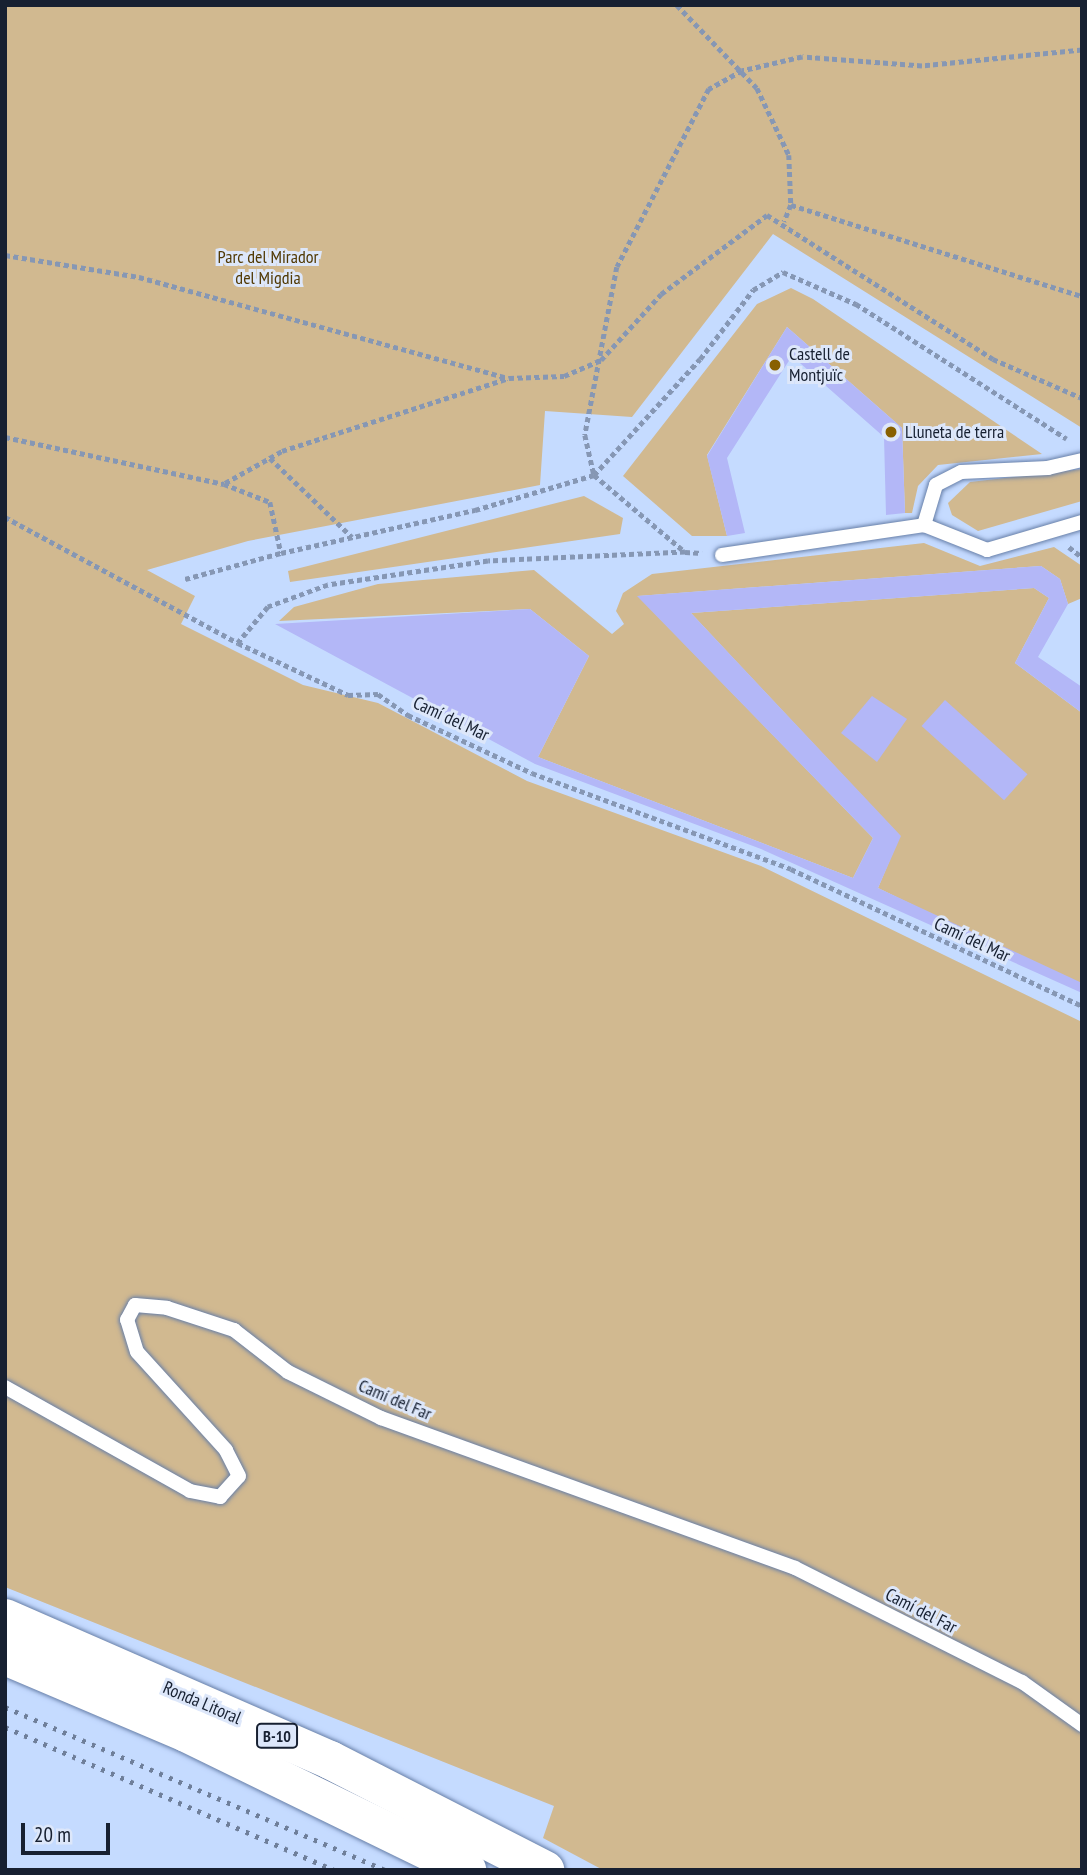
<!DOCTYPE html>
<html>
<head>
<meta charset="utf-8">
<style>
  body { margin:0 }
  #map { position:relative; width:1087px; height:1875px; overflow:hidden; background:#c5dbff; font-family:"PT Sans Narrow",sans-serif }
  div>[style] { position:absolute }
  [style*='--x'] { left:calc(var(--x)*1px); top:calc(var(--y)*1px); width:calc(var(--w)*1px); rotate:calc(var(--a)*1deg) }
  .green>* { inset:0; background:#d1b990 }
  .building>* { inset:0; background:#b3b7f7; transform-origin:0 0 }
  .path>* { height:4.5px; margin-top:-2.25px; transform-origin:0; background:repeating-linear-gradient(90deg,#8697b4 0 5px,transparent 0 8.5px) }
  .roads { filter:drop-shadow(0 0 2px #677fa8) drop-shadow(0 0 2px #677fa8) }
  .lane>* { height:14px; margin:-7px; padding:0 7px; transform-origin:7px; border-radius:7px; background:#fff }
  .highway>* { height:38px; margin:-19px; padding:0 19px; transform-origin:19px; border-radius:19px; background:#fff }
  .rail>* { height:5px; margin-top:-2.5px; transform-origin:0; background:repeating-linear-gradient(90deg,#6f7f9a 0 3.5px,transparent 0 10.5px) }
  .dots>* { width:19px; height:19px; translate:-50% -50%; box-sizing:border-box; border:4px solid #dde7fa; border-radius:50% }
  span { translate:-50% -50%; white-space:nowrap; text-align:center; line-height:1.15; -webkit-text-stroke:6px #dde7fa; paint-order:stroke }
  .shield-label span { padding:2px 5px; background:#dde7fa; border:2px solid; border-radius:5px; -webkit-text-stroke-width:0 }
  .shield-label { font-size:16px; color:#172031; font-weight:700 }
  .park-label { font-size:18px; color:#513904 }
  .poi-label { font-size:18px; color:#172031 }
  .left { translate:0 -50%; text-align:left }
  .street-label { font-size:18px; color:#172031 }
  .frame { position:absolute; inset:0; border:7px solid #172031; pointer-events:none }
  .scale { position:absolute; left:21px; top:1823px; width:89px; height:32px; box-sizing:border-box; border:4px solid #172031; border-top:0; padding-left:9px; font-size:21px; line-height:24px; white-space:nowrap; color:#172031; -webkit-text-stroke:5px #dde7fa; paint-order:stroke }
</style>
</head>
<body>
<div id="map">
  <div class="green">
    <div style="clip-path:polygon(5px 5px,1082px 5px,1082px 428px,773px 234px,632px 417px,545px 411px,540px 485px,248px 541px,147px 570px,195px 596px,181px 624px,303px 685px,378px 703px,527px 781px,761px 866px,1082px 1022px,1082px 1870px,603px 1870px,543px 1838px,554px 1806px,5px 1587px)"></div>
    <div style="clip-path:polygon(791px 288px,813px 299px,1042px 454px,938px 465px,918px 486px,912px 513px,905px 513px,902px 428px,787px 327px,707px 455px,727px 536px,692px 536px,623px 476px,757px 304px)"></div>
    <div style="clip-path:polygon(1082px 469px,1082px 501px,978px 531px,952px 515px,948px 503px,970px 482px)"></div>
    <div style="clip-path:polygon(584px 496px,623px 518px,620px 534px,290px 582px,288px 571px)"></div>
    <div style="clip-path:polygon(924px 543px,980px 566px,1054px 547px,1082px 566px,1082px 598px,1068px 604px,1060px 579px,1041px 566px,638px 596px,873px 838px,853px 878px,538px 757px,589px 656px,530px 609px,279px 621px,294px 607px,378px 584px,534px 570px,612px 634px,624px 624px,616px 611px,623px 593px,652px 574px)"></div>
    <div style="clip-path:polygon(1034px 588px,1049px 598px,1015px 663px,1082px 713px,1082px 987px,878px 888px,900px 836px,691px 613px)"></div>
  </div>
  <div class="building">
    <div style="clip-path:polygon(787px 327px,902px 428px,905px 513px,886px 515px,884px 437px,792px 356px,727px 458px,745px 533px,727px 536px,707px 456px)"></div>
    <div style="clip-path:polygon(1041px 566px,1060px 579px,1068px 604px,1038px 657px,1082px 687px,1082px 713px,1015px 663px,1049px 598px,1034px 588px,691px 613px,901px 836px,878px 888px,1082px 983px,1082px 993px,761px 849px,535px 764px,275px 624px,530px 609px,589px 656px,538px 757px,853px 878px,873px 838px,637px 596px)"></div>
    <div style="clip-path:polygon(872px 696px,907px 719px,877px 762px,841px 733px)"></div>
    <div style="left:945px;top:700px;width:111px;height:35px;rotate:42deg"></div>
  </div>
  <div class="path">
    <div style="--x:677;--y:5;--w:115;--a:46.1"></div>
    <div style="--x:757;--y:88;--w:74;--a:64.5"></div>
    <div style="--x:789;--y:155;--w:50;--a:87.7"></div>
    <div style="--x:791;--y:205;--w:18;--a:112"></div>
    <div style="--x:1082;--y:50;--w:161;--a:174.3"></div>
    <div style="--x:922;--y:66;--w:120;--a:-175.7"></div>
    <div style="--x:802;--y:57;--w:62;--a:166.9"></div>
    <div style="--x:742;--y:71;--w:38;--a:151"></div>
    <div style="--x:709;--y:89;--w:200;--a:117.3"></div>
    <div style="--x:617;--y:267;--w:171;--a:100.8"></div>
    <div style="--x:585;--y:435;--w:41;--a:77.3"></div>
    <div style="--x:594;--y:475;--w:119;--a:40.2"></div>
    <div style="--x:685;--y:552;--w:197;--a:177.4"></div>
    <div style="--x:488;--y:561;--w:162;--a:171.5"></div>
    <div style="--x:328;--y:585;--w:64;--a:159.9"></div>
    <div style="--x:268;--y:607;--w:47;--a:129.8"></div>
    <div style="--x:238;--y:643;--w:122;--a:25.3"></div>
    <div style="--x:348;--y:695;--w:30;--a:-2"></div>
    <div style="--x:378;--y:694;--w:37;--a:35"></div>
    <div style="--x:408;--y:715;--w:137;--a:25.1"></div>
    <div style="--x:532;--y:773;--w:276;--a:20.3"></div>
    <div style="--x:791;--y:869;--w:322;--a:25.2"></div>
    <div style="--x:791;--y:205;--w:305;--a:17.4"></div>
    <div style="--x:5;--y:255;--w:136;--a:9.3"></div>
    <div style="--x:139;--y:277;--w:383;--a:15.3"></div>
    <div style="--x:5;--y:437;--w:224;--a:12.1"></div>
    <div style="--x:224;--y:484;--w:49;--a:21.4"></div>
    <div style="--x:270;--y:502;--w:52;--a:77.8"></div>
    <div style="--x:281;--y:553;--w:199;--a:-12.5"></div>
    <div style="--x:475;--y:510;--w:124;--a:-16.4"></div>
    <div style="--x:594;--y:475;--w:157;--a:-47.6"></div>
    <div style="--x:700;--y:359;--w:87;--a:-52.5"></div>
    <div style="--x:753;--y:290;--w:35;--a:-31"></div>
    <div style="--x:783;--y:272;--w:80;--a:23.7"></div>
    <div style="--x:856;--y:304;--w:250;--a:32.6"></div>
    <div style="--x:270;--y:458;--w:114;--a:43.9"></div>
    <div style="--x:225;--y:483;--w:65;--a:-29.3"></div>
    <div style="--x:282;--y:451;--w:238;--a:-17.8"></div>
    <div style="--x:509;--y:378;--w:55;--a:-2.1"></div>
    <div style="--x:564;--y:376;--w:40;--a:-23.4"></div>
    <div style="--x:601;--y:360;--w:89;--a:-47.7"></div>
    <div style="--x:661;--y:294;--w:132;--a:-36.7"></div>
    <div style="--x:767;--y:215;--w:268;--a:32.5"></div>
    <div style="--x:993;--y:359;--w:97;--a:23.7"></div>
    <div style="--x:5;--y:517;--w:265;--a:28.4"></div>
    <div style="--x:1069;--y:547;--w:16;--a:38"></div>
    <div style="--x:685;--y:552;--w:17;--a:3"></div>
    <div style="--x:185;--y:579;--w:99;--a:-15.2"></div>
  </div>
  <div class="roads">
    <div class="lane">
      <div style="--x:1082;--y:460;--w:35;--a:167"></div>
      <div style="--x:1048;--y:468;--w:87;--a:177.4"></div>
      <div style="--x:961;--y:472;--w:28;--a:153"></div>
      <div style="--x:936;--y:485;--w:42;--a:106.7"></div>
      <div style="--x:924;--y:525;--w:68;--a:21.6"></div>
      <div style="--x:987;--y:550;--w:99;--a:-16.4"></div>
      <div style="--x:722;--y:555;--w:204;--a:-8.4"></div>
      <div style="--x:5;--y:1387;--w:212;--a:29.3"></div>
      <div style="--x:190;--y:1491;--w:31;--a:11"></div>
      <div style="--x:220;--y:1497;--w:28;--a:-48"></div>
      <div style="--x:239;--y:1476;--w:29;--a:-117"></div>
      <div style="--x:226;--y:1450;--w:132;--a:-132.2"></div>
      <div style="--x:137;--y:1352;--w:34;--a:-107"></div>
      <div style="--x:127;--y:1320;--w:17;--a:-62"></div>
      <div style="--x:135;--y:1305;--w:32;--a:5"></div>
      <div style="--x:167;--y:1308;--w:71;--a:18.2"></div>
      <div style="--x:234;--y:1330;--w:68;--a:37.9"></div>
      <div style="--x:288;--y:1372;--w:104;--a:26.3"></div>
      <div style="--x:381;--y:1418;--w:440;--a:19.9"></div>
      <div style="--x:795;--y:1568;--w:254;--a:26.7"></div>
      <div style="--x:1022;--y:1682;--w:74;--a:35.6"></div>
    </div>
    <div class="highway">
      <div style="--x:5;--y:1618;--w:355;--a:23.6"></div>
      <div style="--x:330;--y:1760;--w:242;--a:27.1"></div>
      <div style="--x:5;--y:1656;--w:197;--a:23"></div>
      <div style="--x:186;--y:1733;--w:313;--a:26"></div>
    </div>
  </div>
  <div class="rail">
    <div style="--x:5;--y:1707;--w:413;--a:23.2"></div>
    <div style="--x:5;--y:1727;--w:359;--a:23.5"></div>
  </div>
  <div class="dots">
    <div style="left:775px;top:365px;background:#886000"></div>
    <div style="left:891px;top:432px;background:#886000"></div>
  </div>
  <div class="shield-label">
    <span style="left:277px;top:1736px">B-10</span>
  </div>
  <div class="park-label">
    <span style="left:268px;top:268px">Parc del Mirador<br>del Migdia</span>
  </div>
  <div class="poi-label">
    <span class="left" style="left:789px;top:365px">Castell de<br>Montjuïc</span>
    <span class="left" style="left:905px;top:432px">Lluneta de terra</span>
  </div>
  <div class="street-label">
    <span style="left:451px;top:719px;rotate:25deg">Camí del Mar</span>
    <span style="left:972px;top:940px;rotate:25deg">Camí del Mar</span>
    <span style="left:395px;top:1400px;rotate:23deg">Camí del Far</span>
    <span style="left:921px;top:1611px;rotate:27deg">Camí del Far</span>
    <span style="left:202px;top:1703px;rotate:23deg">Ronda Litoral</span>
  </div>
  <div class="frame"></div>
  <div class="scale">20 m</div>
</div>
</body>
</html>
